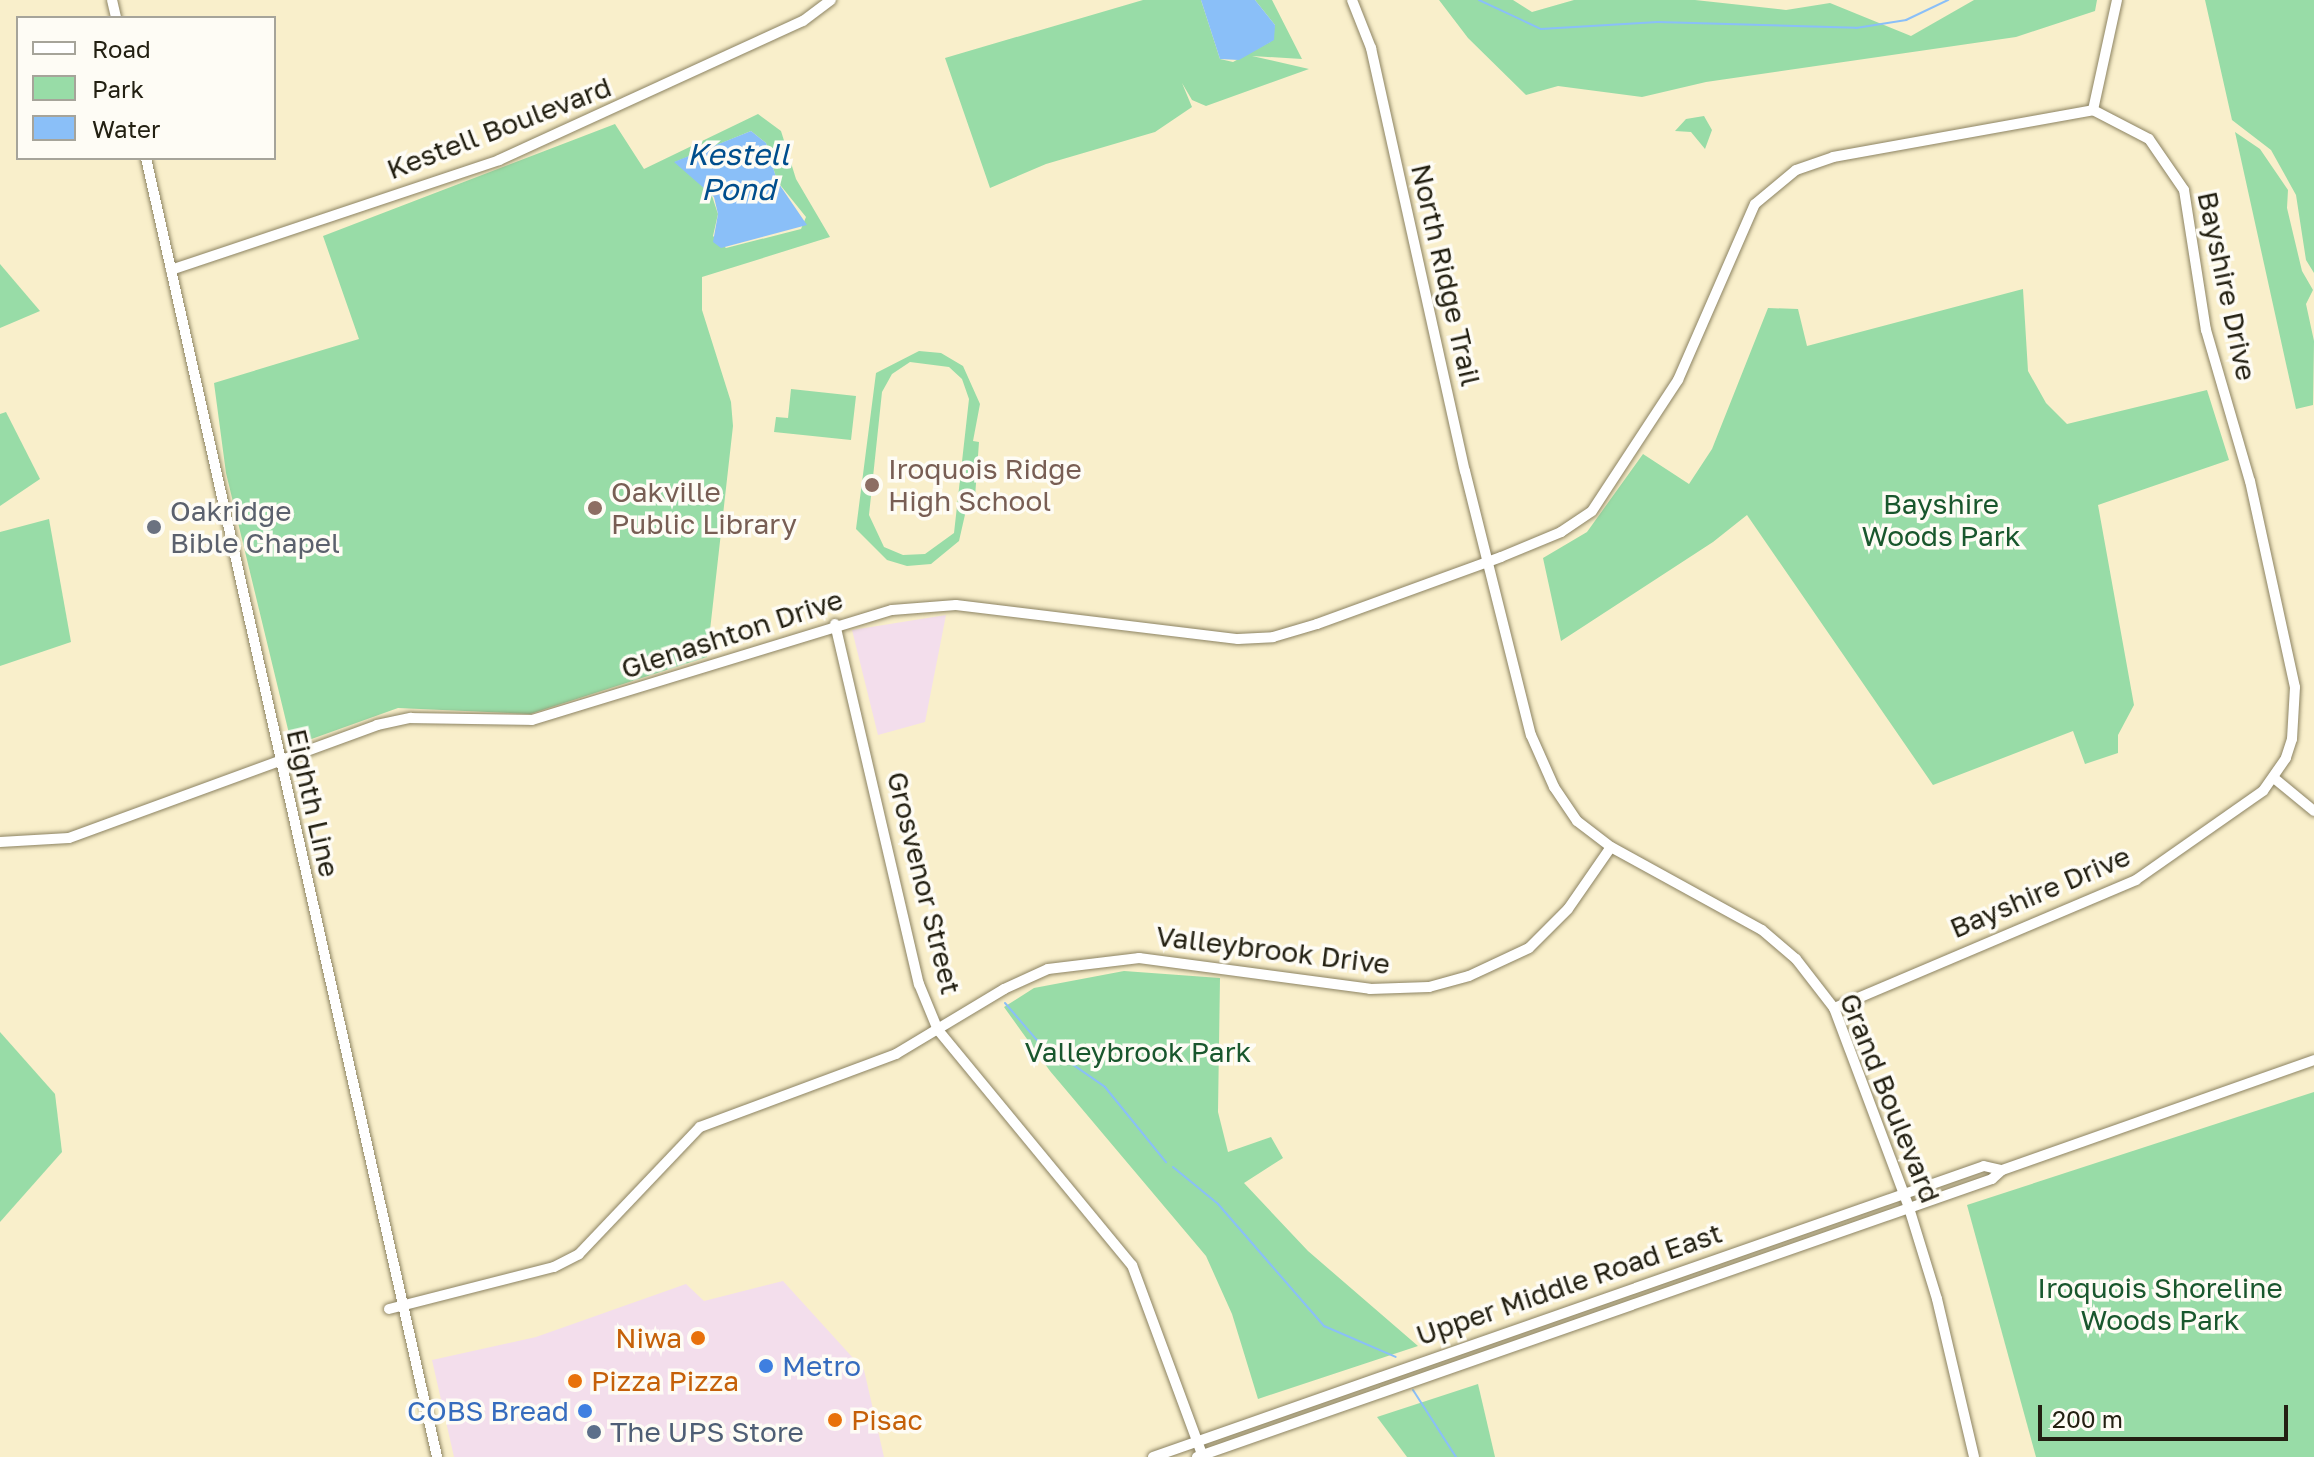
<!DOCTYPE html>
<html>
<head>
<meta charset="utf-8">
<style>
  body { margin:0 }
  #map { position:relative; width:2314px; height:1457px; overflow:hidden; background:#f9efcb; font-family:"Golos Text",sans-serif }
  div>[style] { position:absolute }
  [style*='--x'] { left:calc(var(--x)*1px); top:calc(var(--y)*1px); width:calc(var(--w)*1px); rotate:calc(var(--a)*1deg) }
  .commercial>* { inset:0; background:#f3deec }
  .green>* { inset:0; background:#98dca7 }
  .water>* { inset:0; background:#8abff8 }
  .stream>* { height:2px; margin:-1px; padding:0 1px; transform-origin:1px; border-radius:1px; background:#8abff8 }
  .roads { filter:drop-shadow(0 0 2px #8c8362) drop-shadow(0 0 2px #8c8362) }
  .secondary>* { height:10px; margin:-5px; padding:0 5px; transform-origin:5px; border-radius:5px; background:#fff }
  .dots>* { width:22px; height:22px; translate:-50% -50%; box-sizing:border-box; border:4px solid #fefcf5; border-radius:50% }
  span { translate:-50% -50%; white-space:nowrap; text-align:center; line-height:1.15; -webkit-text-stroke:7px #fefcf5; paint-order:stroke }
  .street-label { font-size:28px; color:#232012 }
  .education-label { font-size:28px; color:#785e54 }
  .left { translate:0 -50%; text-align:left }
  .park-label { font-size:28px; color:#19572d }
  .worship-label { font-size:28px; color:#5b616d }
  .food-label { font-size:28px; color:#c56008 }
  .right { translate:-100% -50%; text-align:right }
  .shop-label { font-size:28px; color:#366cbe }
  .service-label { font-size:28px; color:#4e5e75 }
  .water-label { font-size:30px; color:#004e8d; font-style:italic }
  .legend { position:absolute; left:16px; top:16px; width:260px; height:144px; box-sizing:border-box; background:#fefcf5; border:2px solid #a6a49a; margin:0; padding:10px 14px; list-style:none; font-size:24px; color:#232012 }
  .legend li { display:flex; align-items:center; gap:16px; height:40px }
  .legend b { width:40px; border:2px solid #a6a49a }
  .scale { position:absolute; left:2038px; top:1405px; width:250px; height:36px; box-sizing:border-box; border:4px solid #232012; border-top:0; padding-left:10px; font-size:24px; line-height:28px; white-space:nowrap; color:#232012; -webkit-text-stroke:6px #fefcf5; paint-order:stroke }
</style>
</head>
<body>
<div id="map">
  <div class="commercial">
    <div style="clip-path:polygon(946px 615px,925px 722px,878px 735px,852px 630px)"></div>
    <div style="clip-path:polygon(783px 1281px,864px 1370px,884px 1457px,454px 1457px,432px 1360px,536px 1337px,686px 1284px,704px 1301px)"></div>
  </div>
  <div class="green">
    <div style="clip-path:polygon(1143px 0,1201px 0,1220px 59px,1233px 62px,1270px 42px,1275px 25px,1255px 0,1272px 0,1302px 59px,1252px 56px,1309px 69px,1206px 106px,1192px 100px,1182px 83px,1192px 107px,1155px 132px,1046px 164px,990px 188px,945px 58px)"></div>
    <div style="clip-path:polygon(1439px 0,1513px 0,1532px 12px,1574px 0,1695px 0,1786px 10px,1830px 3px,1911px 36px,1974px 0,2097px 0,2095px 11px,2016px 37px,1706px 82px,1642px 97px,1558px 86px,1526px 95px,1468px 38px)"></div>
    <div style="clip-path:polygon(2205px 0,2314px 0,2314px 273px,2306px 260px,2296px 195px,2271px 150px,2232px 120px)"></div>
    <div style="clip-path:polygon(evenodd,758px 114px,781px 131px,796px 179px,830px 237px,702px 277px,702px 310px,731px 402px,733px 426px,707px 657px,530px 714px,398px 708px,292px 746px,226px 473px,214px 383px,359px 339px,323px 236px,615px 124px,644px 169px,758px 114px,751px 131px,766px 143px,777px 181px,806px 217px,801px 229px,726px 248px,713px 236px,718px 214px,710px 190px,675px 162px,751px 131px)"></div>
    <div style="clip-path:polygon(1704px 116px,1712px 130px,1705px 149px,1691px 132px,1675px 131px,1686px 119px)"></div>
    <div style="clip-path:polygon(2235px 132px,2260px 149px,2288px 190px,2287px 208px,2302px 271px,2313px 290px,2306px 304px,2314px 341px,2313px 405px,2296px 409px)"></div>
    <div style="clip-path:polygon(0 264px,40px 311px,0 328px)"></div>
    <div style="clip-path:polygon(2023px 289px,2028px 371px,2046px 403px,2067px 424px,2207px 390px,2229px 460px,2098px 505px,2134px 705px,2118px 735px,2118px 753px,2085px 764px,2073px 731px,1933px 785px,1747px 515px,1713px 542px,1561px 641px,1543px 558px,1587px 532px,1643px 454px,1689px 484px,1712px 449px,1768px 308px,1798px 309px,1807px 346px)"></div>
    <div style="clip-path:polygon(evenodd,919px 351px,941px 353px,963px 366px,980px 404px,973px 441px,979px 442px,975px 497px,969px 497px,959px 541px,931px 564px,907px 566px,887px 560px,856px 529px,876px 373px,919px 351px,910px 362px,949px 367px,962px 379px,969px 399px,954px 533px,925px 554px,903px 555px,884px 547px,869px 515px,882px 392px,892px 374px,910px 362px)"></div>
    <div style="clip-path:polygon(791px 389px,856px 396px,851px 440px,774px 432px,776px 417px,788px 418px)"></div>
    <div style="clip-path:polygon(6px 412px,40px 479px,0 506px,0 414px)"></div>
    <div style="clip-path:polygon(49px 519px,71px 642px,0 666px,0 532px)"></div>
    <div style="clip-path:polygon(1124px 971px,1220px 978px,1218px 1112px,1228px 1152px,1271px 1137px,1283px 1158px,1244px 1183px,1308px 1251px,1418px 1346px,1258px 1399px,1232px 1314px,1206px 1256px,1050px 1071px,1004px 1007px,1034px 988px)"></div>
    <div style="clip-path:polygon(0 1032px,55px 1094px,62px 1152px,0 1222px)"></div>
    <div style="clip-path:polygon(2314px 1092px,2314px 1457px,2036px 1457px,1967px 1205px)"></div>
    <div style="clip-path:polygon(1478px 1384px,1495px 1457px,1407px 1457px,1377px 1417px)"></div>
  </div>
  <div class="water">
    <div style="clip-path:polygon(1201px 0,1255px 0,1275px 25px,1274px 40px,1239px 60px,1220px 59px)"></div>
    <div style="clip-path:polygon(751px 131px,766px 143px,777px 181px,807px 225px,721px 248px,713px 242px,718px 214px,714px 197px,674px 162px)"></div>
  </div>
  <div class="stream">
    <div style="--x:1479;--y:0;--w:68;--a:25.1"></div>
    <div style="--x:1541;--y:29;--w:117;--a:-3.4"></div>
    <div style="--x:1658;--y:22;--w:198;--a:1.7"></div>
    <div style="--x:1856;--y:28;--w:51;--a:-9.1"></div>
    <div style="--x:1906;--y:20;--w:47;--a:-25.5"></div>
    <div style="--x:1005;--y:1003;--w:48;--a:49.3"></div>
    <div style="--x:1036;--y:1039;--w:84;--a:34.8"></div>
    <div style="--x:1105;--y:1087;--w:97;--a:50.9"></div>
    <div style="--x:1173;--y:1167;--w:58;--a:39.4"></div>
    <div style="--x:1218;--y:1204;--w:162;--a:49"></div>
    <div style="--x:1324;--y:1326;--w:78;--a:23.3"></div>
    <div style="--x:1413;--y:1390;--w:80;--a:57.3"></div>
  </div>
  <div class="roads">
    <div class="secondary">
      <div style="--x:112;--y:0;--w:18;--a:77"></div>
      <div style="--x:1352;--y:0;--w:52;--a:68.4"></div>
      <div style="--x:1371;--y:48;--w:433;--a:77.5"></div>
      <div style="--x:1465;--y:471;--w:272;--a:76"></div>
      <div style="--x:1531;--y:735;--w:57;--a:66.1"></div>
      <div style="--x:1554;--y:787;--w:41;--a:55.9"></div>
      <div style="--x:1577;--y:821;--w:43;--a:37.4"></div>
      <div style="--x:1611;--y:847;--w:172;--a:28.8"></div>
      <div style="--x:1762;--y:930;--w:45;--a:40.5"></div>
      <div style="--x:1796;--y:959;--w:62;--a:52.2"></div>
      <div style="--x:1834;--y:1008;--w:214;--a:69.4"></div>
      <div style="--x:1909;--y:1208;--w:95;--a:72.9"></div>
      <div style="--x:1937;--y:1299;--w:162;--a:76.8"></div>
      <div style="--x:2093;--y:110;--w:113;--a:-77.7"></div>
      <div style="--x:146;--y:158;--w:1331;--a:77.37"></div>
      <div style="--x:171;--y:270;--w:346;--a:-18.5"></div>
      <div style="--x:499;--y:160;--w:334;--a:-24.6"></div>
      <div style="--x:803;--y:21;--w:35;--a:-37"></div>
      <div style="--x:835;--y:624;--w:370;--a:76.9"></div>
      <div style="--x:919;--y:984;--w:50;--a:67.6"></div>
      <div style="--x:938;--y:1030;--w:305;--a:50.5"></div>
      <div style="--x:1132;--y:1265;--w:205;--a:69.7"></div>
      <div style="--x:2274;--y:778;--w:52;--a:39.5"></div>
      <div style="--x:0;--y:842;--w:69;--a:-3.3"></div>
      <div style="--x:69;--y:838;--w:328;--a:-20.1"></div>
      <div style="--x:377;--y:725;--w:35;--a:-12"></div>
      <div style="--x:411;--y:718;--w:121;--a:0.9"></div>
      <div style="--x:532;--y:720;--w:376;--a:-17"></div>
      <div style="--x:892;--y:610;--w:64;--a:-4.5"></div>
      <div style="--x:956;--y:605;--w:284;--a:6.9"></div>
      <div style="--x:1238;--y:639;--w:35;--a:-3"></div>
      <div style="--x:1273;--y:637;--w:46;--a:-16.5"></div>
      <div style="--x:1317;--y:624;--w:196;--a:-20"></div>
      <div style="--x:1501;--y:557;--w:65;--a:-22.6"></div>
      <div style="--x:1561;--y:532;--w:37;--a:-34"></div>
      <div style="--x:1592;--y:511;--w:157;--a:-56.7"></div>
      <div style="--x:1678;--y:380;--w:192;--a:-66.4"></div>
      <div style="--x:1755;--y:204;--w:53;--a:-39.7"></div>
      <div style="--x:1796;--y:170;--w:39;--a:-19"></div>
      <div style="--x:1833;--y:157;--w:264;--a:-10.2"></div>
      <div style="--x:2093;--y:110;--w:63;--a:27.4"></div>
      <div style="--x:2149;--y:139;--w:62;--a:55.5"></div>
      <div style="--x:2184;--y:190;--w:142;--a:81.1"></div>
      <div style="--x:2206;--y:330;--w:157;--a:73.8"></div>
      <div style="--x:2250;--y:481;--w:211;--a:77.7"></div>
      <div style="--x:2295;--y:687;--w:52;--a:93.3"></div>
      <div style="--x:2292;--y:739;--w:20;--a:108"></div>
      <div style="--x:2286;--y:758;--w:40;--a:124.9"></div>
      <div style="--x:2263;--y:791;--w:155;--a:145"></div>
      <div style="--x:2136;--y:880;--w:328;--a:157"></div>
      <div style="--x:389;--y:1309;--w:170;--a:-14.3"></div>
      <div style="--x:554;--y:1267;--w:28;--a:-27"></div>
      <div style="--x:579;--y:1254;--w:175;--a:-46.4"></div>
      <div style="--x:700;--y:1127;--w:209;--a:-20.4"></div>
      <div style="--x:896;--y:1054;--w:126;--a:-31"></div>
      <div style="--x:1004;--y:989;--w:48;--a:-24.4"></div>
      <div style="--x:1048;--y:969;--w:92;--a:-6.9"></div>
      <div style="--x:1139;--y:958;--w:233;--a:7.6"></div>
      <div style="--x:1370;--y:989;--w:59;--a:-1.9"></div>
      <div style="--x:1429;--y:987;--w:41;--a:-15.4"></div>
      <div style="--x:1469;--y:976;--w:66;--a:-25"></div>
      <div style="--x:1529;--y:948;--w:55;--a:-45"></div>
      <div style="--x:1568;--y:909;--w:75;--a:-55.3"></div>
      <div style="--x:1153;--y:1457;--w:880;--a:-19.3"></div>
      <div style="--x:1984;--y:1166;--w:18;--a:13"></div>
      <div style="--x:1197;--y:1457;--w:842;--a:-19.27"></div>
      <div style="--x:1992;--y:1179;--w:13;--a:-42"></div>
      <div style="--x:2002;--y:1170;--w:331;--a:-19.4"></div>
    </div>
  </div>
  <div class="dots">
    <div style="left:872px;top:485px;background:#8d6e63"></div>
    <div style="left:595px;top:508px;background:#8d6e63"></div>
    <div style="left:154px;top:527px;background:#6b7280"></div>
    <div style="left:698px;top:1338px;background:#e8710a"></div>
    <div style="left:766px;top:1366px;background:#3f7fe0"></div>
    <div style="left:575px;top:1381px;background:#e8710a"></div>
    <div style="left:585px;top:1411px;background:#3f7fe0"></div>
    <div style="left:835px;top:1420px;background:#e8710a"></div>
    <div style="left:594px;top:1432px;background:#5c6f8a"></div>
  </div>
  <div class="street-label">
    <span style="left:499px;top:128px;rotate:-21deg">Kestell Boulevard</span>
    <span style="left:1446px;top:275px;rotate:77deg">North Ridge Trail</span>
    <span style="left:2227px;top:286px;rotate:78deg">Bayshire Drive</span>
    <span style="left:732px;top:634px;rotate:-18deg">Glenashton Drive</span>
    <span style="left:313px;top:803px;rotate:77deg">Eighth Line</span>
    <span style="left:924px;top:883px;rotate:76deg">Grosvenor Street</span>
    <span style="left:2040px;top:892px;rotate:-23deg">Bayshire Drive</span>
    <span style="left:1273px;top:950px;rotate:7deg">Valleybrook Drive</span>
    <span style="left:1890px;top:1098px;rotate:68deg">Grand Boulevard</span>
    <span style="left:1569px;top:1284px;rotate:-19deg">Upper Middle Road East</span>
  </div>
  <div class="education-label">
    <span class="left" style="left:888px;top:485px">Iroquois Ridge<br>High School</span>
    <span class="left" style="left:611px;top:508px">Oakville<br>Public Library</span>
  </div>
  <div class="park-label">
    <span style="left:1941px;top:520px">Bayshire<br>Woods Park</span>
    <span style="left:1138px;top:1052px">Valleybrook Park</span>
    <span style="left:2160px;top:1304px">Iroquois Shoreline<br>Woods Park</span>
  </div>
  <div class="worship-label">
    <span class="left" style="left:170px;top:527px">Oakridge<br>Bible Chapel</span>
  </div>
  <div class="food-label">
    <span class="right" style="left:682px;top:1338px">Niwa</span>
    <span class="left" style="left:591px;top:1381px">Pizza Pizza</span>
    <span class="left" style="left:851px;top:1420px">Pisac</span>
  </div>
  <div class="shop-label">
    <span class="left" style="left:782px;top:1366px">Metro</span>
    <span class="right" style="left:569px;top:1411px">COBS Bread</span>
  </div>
  <div class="service-label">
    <span class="left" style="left:610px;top:1432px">The UPS Store</span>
  </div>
  <div class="water-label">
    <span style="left:738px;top:171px">Kestell<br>Pond</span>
  </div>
  <ul class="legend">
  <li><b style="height:10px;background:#fff"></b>Road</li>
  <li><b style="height:22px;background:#98dca7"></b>Park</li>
  <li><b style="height:22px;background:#8abff8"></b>Water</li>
  </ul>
  <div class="scale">200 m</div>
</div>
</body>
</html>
